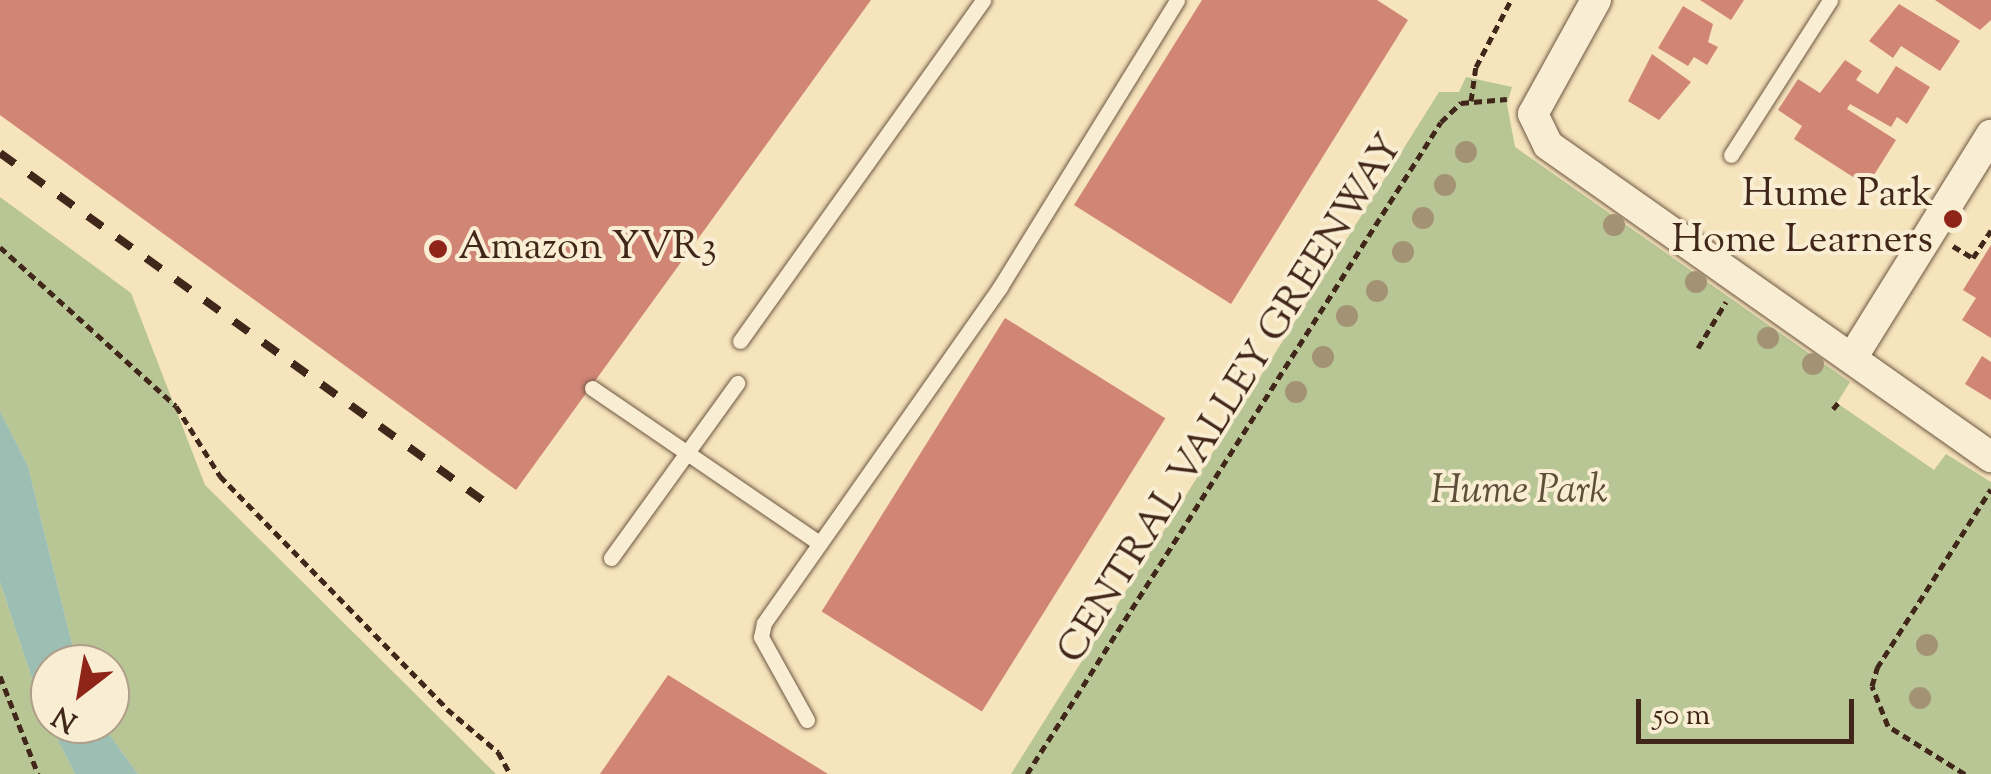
<!DOCTYPE html>
<html>
<head>
<meta charset="utf-8">
<style>
  body { margin:0 }
  #map { position:relative; width:1991px; height:774px; overflow:hidden; background:#f6e4bc; font-family:"Sorts Mill Goudy",serif }
  div>[style] { position:absolute }
  [style*='--x'] { left:calc(var(--x)*1px); top:calc(var(--y)*1px); width:calc(var(--w)*1px); rotate:calc(var(--a)*1deg) }
  .green>* { inset:0; background:#b8c594 }
  .water>* { inset:0; background:#9dbeb2 }
  .building>* { inset:0; background:#d08575; transform-origin:0 0 }
  .path>* { height:5px; margin-top:-2.5px; transform-origin:0; background:repeating-linear-gradient(90deg,#412719 0 8px,transparent 0 13px) }
  .roads { filter:drop-shadow(0 0 2px #6e5642) drop-shadow(0 0 2px #6e5642) }
  .lane>* { height:15px; margin:-7.5px; padding:0 7.5px; transform-origin:7.5px; border-radius:7.5px; background:#f9edd3 }
  .street>* { height:30px; margin:-15px; padding:0 15px; transform-origin:15px; border-radius:15px; background:#f9edd3 }
  .rail>* { height:8px; margin-top:-4px; transform-origin:0; background:repeating-linear-gradient(90deg,#412719 0 18px,transparent 0 36px) }
  .trees>* { width:22px; height:22px; margin:-11px; border-radius:50%; background:#a39273 }
  .dots>* { width:28px; height:28px; translate:-50% -50%; box-sizing:border-box; border:5px solid #f9edd3; border-radius:50% }
  span { translate:-50% -50%; white-space:nowrap; text-align:center; line-height:1.15; -webkit-text-stroke:8px #f9edd3; paint-order:stroke }
  .poi-label { font-size:40px; color:#412719 }
  .right { translate:-100% -50%; text-align:right }
  .left { translate:0 -50%; text-align:left }
  .street-label { font-size:40px; color:#412719 }
  .park-label { font-size:40px; color:#5f4e38; font-style:italic }
  .north { position:absolute; left:30px; top:644px; width:100px; height:100px; box-sizing:border-box; background:#f9edd3; border:2px solid #af9e89; border-radius:50%; rotate:211deg; font-size:28px; font-weight:700; line-height:40px; text-align:center; color:#412719 }
  .north::after { content:''; display:block; margin:auto; width:35px; height:45px; background:#8f2418; clip-path:polygon(50% 0,100% 100%,50% 72%,0 100%) }
  .scale { position:absolute; left:1636px; top:699px; width:218px; height:45px; box-sizing:border-box; border:5px solid #412719; border-top:0; padding-left:12px; font-size:30px; line-height:35px; white-space:nowrap; color:#412719; -webkit-text-stroke:8px #f9edd3; paint-order:stroke }
</style>
</head>
<body>
<div id="map">
  <div class="green">
    <div style="clip-path:polygon(1466px 77px,1512px 87px,1507px 104px,1515px 147px,1850px 382px,1837px 403px,1934px 470px,1946px 454px,1991px 482px,1991px 774px,1011px 774px,1439px 92px,1459px 92px)"></div>
    <div style="clip-path:polygon(0 197px,131px 293px,205px 485px,496px 774px,138px 774px,102px 724px,110px 724px,110px 664px,77px 664px,28px 466px,0 411px)"></div>
    <div style="clip-path:polygon(0 582px,42px 709px,75px 774px,0 774px)"></div>
  </div>
  <div class="water">
    <div style="clip-path:polygon(0 411px,28px 466px,77px 664px,50px 664px,50px 724px,102px 724px,138px 774px,75px 774px,42px 709px,0 582px)"></div>
  </div>
  <div class="building">
    <div style="clip-path:polygon(0 0,871px 0,516px 490px,0 115px)"></div>
    <div style="clip-path:polygon(1202px 0,1377px 0,1408px 20px,1231px 304px,1074px 205px)"></div>
    <div style="clip-path:polygon(1700px 0,1744px 0,1731px 20px)"></div>
    <div style="clip-path:polygon(1935px 0,1991px 0,1991px 20px,1980px 30px)"></div>
    <div style="clip-path:polygon(1899px 4px,1960px 41px,1940px 71px,1901px 46px,1893px 58px,1869px 41px)"></div>
    <div style="clip-path:polygon(1683px 6px,1713px 24px,1708px 42px,1718px 47px,1707px 65px,1694px 57px,1688px 66px,1658px 48px)"></div>
    <div style="clip-path:polygon(1652px 54px,1691px 82px,1659px 120px,1628px 101px)"></div>
    <div style="clip-path:polygon(1845px 60px,1862px 71px,1856px 80px,1878px 94px,1896px 66px,1930px 87px,1907px 124px,1897px 117px,1891px 127px,1850px 104px,1847px 109px,1896px 140px,1867px 186px,1794px 139px,1802px 126px,1778px 110px,1798px 79px,1820px 93px)"></div>
    <div style="clip-path:polygon(1991px 245px,1991px 338px,1962px 320px,1976px 298px,1963px 290px)"></div>
    <div style="left:1005px;top:318px;width:189px;height:346px;rotate:32deg"></div>
    <div style="clip-path:polygon(1982px 356px,1991px 362px,1991px 400px,1965px 384px)"></div>
    <div style="clip-path:polygon(668px 675px,828px 774px,600px 774px)"></div>
  </div>
  <div class="path">
    <div style="--x:1471;--y:101;--w:34;--a:-82"></div>
    <div style="--x:1476;--y:67;--w:76;--a:-62.4"></div>
    <div style="--x:1953;--y:246;--w:23;--a:31"></div>
    <div style="--x:1973;--y:258;--w:33;--a:-57"></div>
    <div style="--x:0;--y:247;--w:237;--a:42.1"></div>
    <div style="--x:176;--y:406;--w:83;--a:57.8"></div>
    <div style="--x:220;--y:476;--w:325;--a:45.7"></div>
    <div style="--x:447;--y:709;--w:67;--a:40.1"></div>
    <div style="--x:498;--y:752;--w:25;--a:61"></div>
    <div style="--x:1698;--y:348;--w:54;--a:-58.7"></div>
    <div style="--x:1833;--y:409;--w:8;--a:-50"></div>
    <div style="--x:0;--y:676;--w:105;--a:68.8"></div>
    <div style="--x:1027;--y:774;--w:772;--a:-57.59"></div>
    <div style="--x:1441;--y:122;--w:28;--a:-44"></div>
    <div style="--x:1461;--y:103;--w:46;--a:-5"></div>
    <div style="--x:1965;--y:774;--w:91;--a:-148.1"></div>
    <div style="--x:1888;--y:726;--w:43;--a:-111.8"></div>
    <div style="--x:1872;--y:686;--w:19;--a:-74"></div>
    <div style="--x:1877;--y:668;--w:212;--a:-57.5"></div>
  </div>
  <div class="roads">
    <div class="lane">
      <div style="--x:1731;--y:155;--w:184;--a:-57.4"></div>
      <div style="--x:740;--y:341;--w:419;--a:-54.5"></div>
      <div style="--x:592;--y:388;--w:275;--a:34.3"></div>
      <div style="--x:611;--y:558;--w:216;--a:-54.2"></div>
      <div style="--x:807;--y:720;--w:95;--a:-119"></div>
      <div style="--x:761;--y:637;--w:14;--a:-78"></div>
      <div style="--x:764;--y:623;--w:411;--a:-54.9"></div>
      <div style="--x:1000;--y:287;--w:337;--a:-58.3"></div>
    </div>
    <div class="street">
      <div style="--x:1596;--y:0;--w:130;--a:118.9"></div>
      <div style="--x:1533;--y:114;--w:34;--a:64"></div>
      <div style="--x:1548;--y:145;--w:542;--a:35.16"></div>
      <div style="--x:1852;--y:358;--w:263;--a:-58.1"></div>
    </div>
  </div>
  <div class="rail">
    <div style="--x:0;--y:153;--w:601;--a:35.73"></div>
  </div>
  <div class="trees">
    <div style="left:1466px;top:152px"></div>
    <div style="left:1445px;top:185px"></div>
    <div style="left:1423px;top:218px"></div>
    <div style="left:1614px;top:225px"></div>
    <div style="left:1403px;top:252px"></div>
    <div style="left:1696px;top:282px"></div>
    <div style="left:1377px;top:291px"></div>
    <div style="left:1347px;top:316px"></div>
    <div style="left:1768px;top:338px"></div>
    <div style="left:1323px;top:357px"></div>
    <div style="left:1813px;top:364px"></div>
    <div style="left:1296px;top:392px"></div>
    <div style="left:1927px;top:645px"></div>
    <div style="left:1920px;top:698px"></div>
  </div>
  <div class="dots">
    <div style="left:1953px;top:219px;background:#8f2418"></div>
    <div style="left:438px;top:249px;background:#8f2418"></div>
  </div>
  <div class="poi-label">
    <span class="right" style="left:1933px;top:219px">Hume Park<br>Home Learners</span>
    <span class="left" style="left:458px;top:249px">Amazon YVR3</span>
  </div>
  <div class="street-label">
    <span style="left:1232px;top:400px;rotate:-58deg">CENTRAL VALLEY GREENWAY</span>
  </div>
  <div class="park-label">
    <span style="left:1519px;top:493px">Hume Park</span>
  </div>
  <div class="north">N</div>
  <div class="scale">50 m</div>
</div>
</body>
</html>
